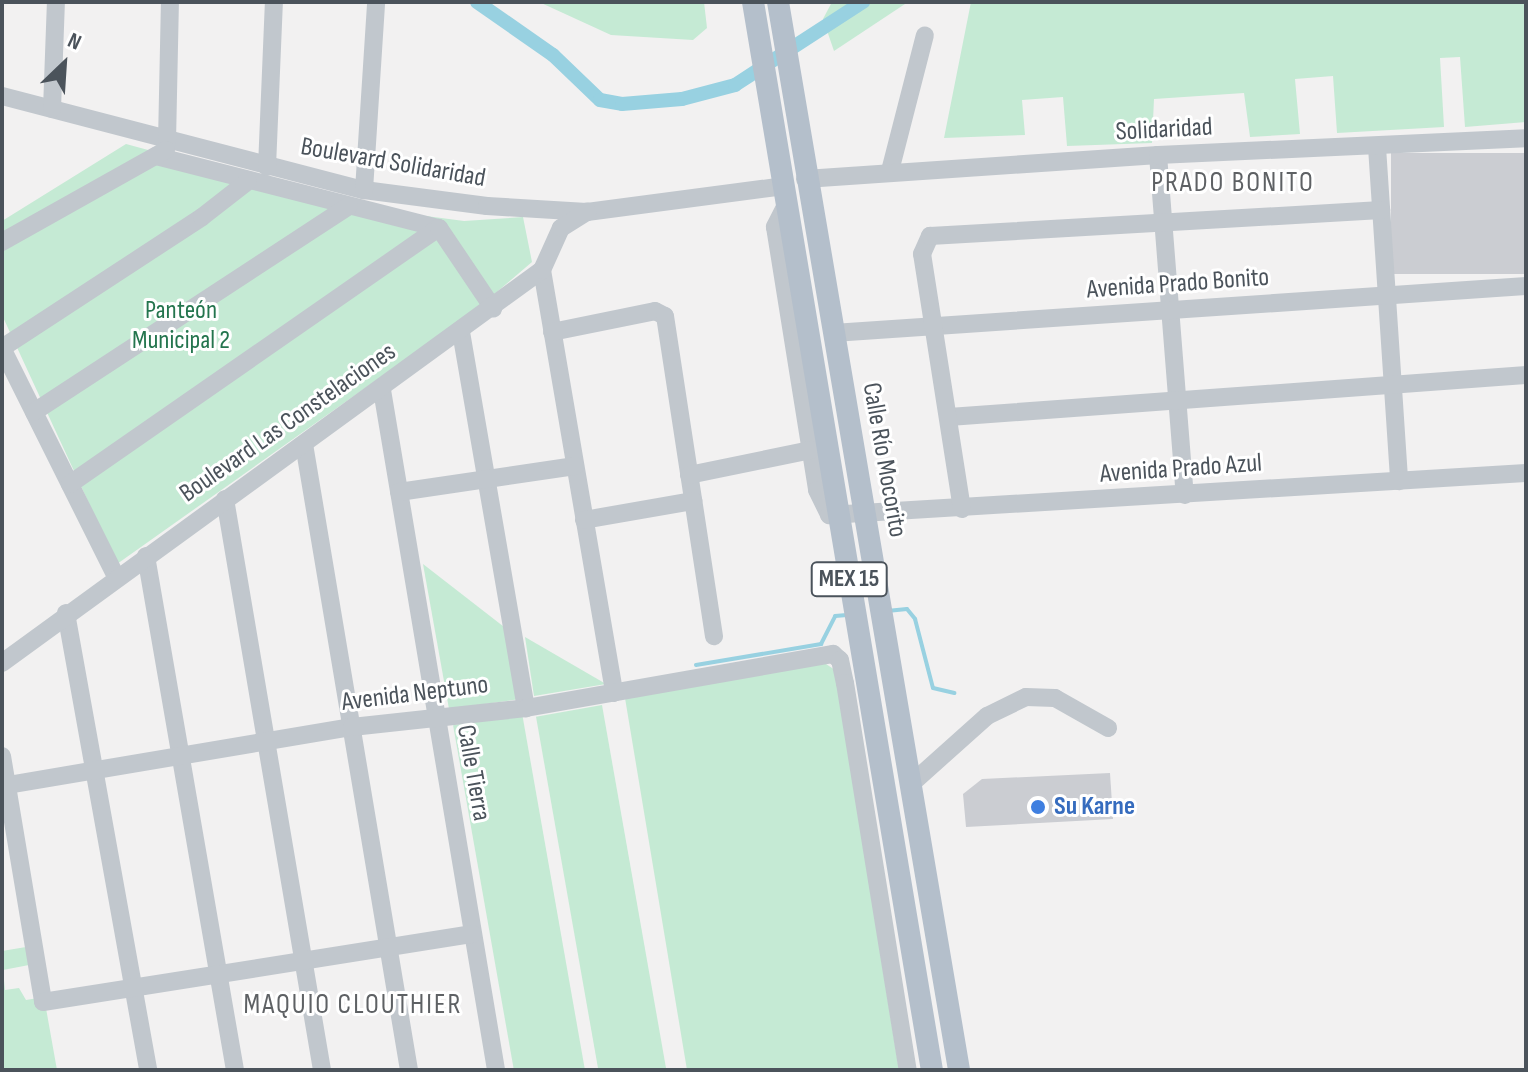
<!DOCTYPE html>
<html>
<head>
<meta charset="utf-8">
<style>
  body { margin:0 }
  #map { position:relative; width:1528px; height:1072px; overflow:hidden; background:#f2f1f1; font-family:"Sofia Sans Condensed",sans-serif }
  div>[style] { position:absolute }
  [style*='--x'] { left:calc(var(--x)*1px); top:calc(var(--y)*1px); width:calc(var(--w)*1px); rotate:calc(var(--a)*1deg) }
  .green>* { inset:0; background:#c5ead4; transform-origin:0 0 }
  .stream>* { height:4px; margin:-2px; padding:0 2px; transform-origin:2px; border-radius:2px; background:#98d1e1 }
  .canal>* { height:14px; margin:-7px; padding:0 7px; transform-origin:7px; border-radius:7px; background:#98d1e1 }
  .building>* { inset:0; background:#cbcdd2; transform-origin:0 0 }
  .minor>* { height:18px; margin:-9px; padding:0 9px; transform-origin:9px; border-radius:9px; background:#c1c7cd }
  .major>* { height:22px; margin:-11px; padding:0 11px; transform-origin:11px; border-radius:11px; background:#b4bfcb }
  .dots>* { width:22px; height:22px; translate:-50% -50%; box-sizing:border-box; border:4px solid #fff; border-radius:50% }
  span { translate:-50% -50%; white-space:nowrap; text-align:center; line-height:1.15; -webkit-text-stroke:6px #fff; paint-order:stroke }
  .shield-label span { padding:2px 6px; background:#fff; border:2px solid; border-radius:6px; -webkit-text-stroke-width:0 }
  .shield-label { font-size:24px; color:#4b535b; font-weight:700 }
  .street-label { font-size:26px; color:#4b535b }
  .park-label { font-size:26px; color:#24754e }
  .shop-label { font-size:26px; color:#366cbe; font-weight:700 }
  .left { translate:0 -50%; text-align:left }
  .neighbourhood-label { font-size:28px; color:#5e6164; letter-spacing:2px }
  .frame { position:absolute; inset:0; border:4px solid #4b535b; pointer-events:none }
  .north { position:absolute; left:24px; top:24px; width:80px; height:80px; -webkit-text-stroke:6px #fff; paint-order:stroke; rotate:25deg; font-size:22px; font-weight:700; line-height:32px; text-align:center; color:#4b535b }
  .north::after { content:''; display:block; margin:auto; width:28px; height:36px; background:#4b535b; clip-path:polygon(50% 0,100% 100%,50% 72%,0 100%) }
</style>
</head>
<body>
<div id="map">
  <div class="green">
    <div style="clip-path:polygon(539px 2px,704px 2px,707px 28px,693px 40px,611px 35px)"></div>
    <div style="clip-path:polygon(832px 2px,908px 2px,834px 51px,823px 19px)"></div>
    <div style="clip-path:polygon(971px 2px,1526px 2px,1526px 122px,1465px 127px,1460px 57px,1440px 58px,1444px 127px,1337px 133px,1333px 76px,1295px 79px,1300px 134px,1250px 137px,1244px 93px,1154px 99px,1152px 143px,1067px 146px,1063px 97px,1022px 100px,1025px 135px,944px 138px)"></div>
    <div style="clip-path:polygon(126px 144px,358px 207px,464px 221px,523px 217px,532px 262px,478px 308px,117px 564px,2px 315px,2px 221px)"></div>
    <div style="clip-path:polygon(423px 564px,508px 630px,520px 699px,449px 709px)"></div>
    <div style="clip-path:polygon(525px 637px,606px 684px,534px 696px)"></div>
    <div style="clip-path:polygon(823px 662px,835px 670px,899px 1070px,687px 1070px,625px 698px)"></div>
    <div style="left:602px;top:705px;width:370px;height:67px;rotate:80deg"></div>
    <div style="left:522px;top:713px;width:362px;height:70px;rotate:80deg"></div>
    <div style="clip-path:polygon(26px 947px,29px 965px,3px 970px,5px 990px,19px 988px,26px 1000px,44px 997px,57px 1070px,2px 1070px,2px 951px)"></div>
  </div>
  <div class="stream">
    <div style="--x:887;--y:611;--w:20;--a:-6"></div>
    <div style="--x:907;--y:609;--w:13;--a:51"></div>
    <div style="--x:915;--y:619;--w:71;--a:75.4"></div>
    <div style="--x:933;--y:688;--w:22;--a:13"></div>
    <div style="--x:696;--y:665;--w:127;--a:-9.5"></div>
    <div style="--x:821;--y:644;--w:31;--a:-63"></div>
    <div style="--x:835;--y:616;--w:12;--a:-5"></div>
  </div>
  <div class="canal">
    <div style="--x:477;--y:2;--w:93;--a:34.9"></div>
    <div style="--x:553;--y:55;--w:65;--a:43.8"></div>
    <div style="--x:600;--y:100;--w:22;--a:10"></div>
    <div style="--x:622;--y:104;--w:60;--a:-4.8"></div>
    <div style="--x:682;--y:99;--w:55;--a:-14.8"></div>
    <div style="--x:735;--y:85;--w:153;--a:-33"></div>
  </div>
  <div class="building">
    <div style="left:1526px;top:153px;width:121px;height:135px;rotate:90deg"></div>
    <div style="clip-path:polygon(1110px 773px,1113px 819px,966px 827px,963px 794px,982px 779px)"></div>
  </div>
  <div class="minor">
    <div style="--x:2;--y:96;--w:374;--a:14.6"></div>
    <div style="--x:364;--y:190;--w:124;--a:7.4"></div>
    <div style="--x:487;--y:206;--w:100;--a:3.4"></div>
    <div style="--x:587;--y:212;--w:199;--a:-7.5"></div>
    <div style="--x:52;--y:109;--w:107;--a:-87.9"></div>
    <div style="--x:167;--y:142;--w:140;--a:-88.8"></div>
    <div style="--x:1377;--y:147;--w:335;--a:86.2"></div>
    <div style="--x:1158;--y:155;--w:341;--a:85.5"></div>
    <div style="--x:156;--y:156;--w:292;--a:14.3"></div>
    <div style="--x:267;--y:167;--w:165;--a:-87.6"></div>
    <div style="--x:890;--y:171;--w:140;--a:-75.6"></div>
    <div style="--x:805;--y:179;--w:354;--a:-3.9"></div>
    <div style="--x:1158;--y:155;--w:368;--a:-2.6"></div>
    <div style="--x:364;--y:190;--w:188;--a:-86.3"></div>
    <div style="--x:787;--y:203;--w:27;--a:117"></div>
    <div style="--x:775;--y:227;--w:266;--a:80.9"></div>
    <div style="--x:817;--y:490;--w:28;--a:64"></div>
    <div style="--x:829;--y:515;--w:698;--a:-3.45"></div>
    <div style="--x:2;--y:242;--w:188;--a:-29.3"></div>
    <div style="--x:542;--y:270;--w:429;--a:80.3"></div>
    <div style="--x:461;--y:332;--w:382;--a:80.2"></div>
    <div style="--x:552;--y:332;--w:105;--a:-11.5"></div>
    <div style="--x:655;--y:311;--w:11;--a:27"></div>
    <div style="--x:665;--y:316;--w:324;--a:81.3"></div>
    <div style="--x:833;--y:333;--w:695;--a:-3.88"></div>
    <div style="--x:2;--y:348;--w:239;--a:-33.2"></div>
    <div style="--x:202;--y:217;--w:58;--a:-38"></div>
    <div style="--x:2;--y:348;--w:256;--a:63.5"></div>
    <div style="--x:382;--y:390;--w:689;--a:80.48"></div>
    <div style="--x:34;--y:412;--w:376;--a:-33.2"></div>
    <div style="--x:949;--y:417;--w:579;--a:-4.16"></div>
    <div style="--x:304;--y:444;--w:635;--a:80.48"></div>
    <div style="--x:689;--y:475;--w:125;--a:-11.6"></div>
    <div style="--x:70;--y:484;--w:449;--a:-34.8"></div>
    <div style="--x:439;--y:228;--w:97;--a:56"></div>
    <div style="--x:399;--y:492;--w:178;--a:-8.4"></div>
    <div style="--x:225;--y:499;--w:579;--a:80.36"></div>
    <div style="--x:962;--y:509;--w:258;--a:-98.9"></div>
    <div style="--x:922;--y:254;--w:20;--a:-66"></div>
    <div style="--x:930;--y:236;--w:452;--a:-3.3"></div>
    <div style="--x:584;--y:520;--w:111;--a:-9.9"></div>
    <div style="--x:146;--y:556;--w:522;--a:80.18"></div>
    <div style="--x:66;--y:613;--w:464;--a:79.8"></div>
    <div style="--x:2;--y:663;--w:668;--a:-36.05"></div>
    <div style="--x:542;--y:270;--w:46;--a:-65.7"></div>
    <div style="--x:561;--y:228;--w:31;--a:-32"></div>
    <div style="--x:2;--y:756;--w:249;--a:80.5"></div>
    <div style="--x:43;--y:1002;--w:435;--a:-9"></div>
    <div style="--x:911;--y:784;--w:102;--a:-41.8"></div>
    <div style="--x:987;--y:716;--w:43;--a:-26"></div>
    <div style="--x:1026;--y:697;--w:29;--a:2"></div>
    <div style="--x:1055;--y:698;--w:61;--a:29.5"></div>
    <div style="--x:2;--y:786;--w:355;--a:-9.6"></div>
    <div style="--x:352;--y:727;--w:175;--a:-6.2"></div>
    <div style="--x:526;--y:708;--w:312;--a:-10"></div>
    <div style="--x:833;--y:654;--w:9;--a:41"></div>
    <div style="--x:840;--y:660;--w:24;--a:78"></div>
    <div style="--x:845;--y:683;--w:392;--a:80.8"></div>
  </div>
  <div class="major">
    <div style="--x:753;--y:2;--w:1083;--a:80.49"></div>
    <div style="--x:778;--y:2;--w:1083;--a:80.38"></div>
  </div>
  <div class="dots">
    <div style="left:1038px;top:807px;background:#3f7fe0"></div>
  </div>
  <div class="shield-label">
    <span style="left:849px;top:579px">MEX 15</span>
  </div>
  <div class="street-label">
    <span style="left:1164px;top:130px;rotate:-3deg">Solidaridad</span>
    <span style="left:393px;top:163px;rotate:10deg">Boulevard Solidaridad</span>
    <span style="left:1178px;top:284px;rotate:-4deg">Avenida Prado Bonito</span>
    <span style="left:288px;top:423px;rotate:-35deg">Boulevard Las Constelaciones</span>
    <span style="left:884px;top:460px;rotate:80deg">Calle Río Mocorito</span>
    <span style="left:1181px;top:469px;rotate:-4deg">Avenida Prado Azul</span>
    <span style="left:415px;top:694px;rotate:-7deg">Avenida Neptuno</span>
    <span style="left:473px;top:773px;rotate:80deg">Calle Tierra</span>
  </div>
  <div class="park-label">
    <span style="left:181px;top:326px">Panteón<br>Municipal 2</span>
  </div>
  <div class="shop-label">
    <span class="left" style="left:1054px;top:807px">Su Karne</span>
  </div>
  <div class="neighbourhood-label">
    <span style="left:1233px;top:183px">PRADO BONITO</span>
    <span style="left:353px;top:1005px">MAQUIO CLOUTHIER</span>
  </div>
  <div class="frame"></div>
  <div class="north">N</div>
</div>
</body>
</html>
